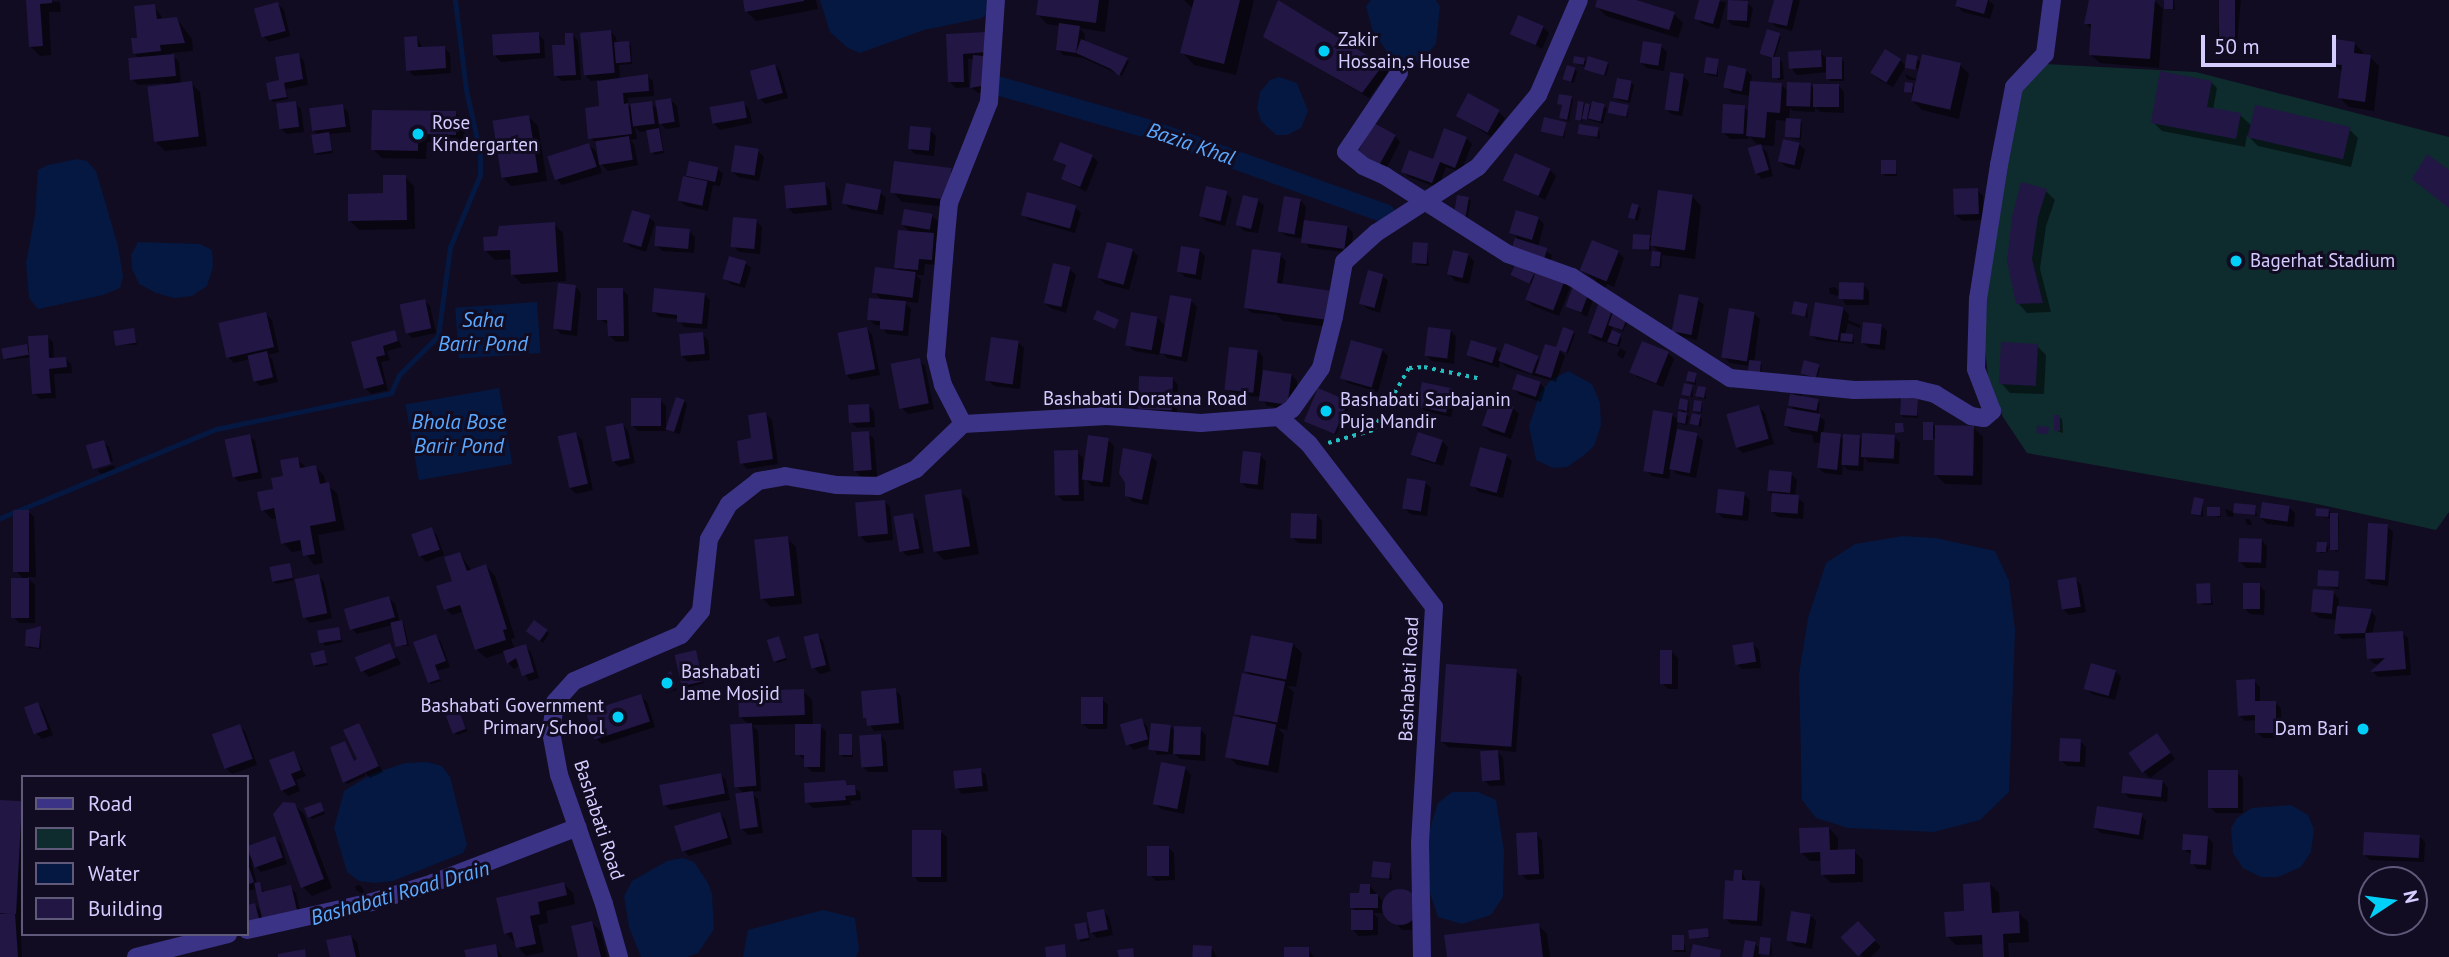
<!DOCTYPE html>
<html>
<head>
<meta charset="utf-8">
<style>
  body { margin:0 }
  #map { position:relative; width:2449px; height:957px; overflow:hidden; background:#110c22; font-family:"PT Sans",sans-serif }
  div>[style] { position:absolute }
  [style*='--x'] { left:calc(var(--x)*1px); top:calc(var(--y)*1px); width:calc(var(--w)*1px); rotate:calc(var(--a)*1deg) }
  .green>* { inset:0; background:#0e2c2d }
  .water>* { inset:0; background:#051841; transform-origin:0 0 }
  .shadow>* { inset:0; background:#0007 }
  .stream>* { height:5px; margin:-2.5px; padding:0 2.5px; transform-origin:2.5px; border-radius:2.5px; background:#051841 }
  .canal>* { height:19px; margin:-9.5px; padding:0 9.5px; transform-origin:9.5px; border-radius:9.5px; background:#051841 }
  .building>* { inset:0; background:#221645; transform-origin:0 0 }
  .round { border-radius:50% }
  .path>* { height:3.5px; margin-top:-1.75px; transform-origin:0; background:repeating-linear-gradient(90deg,#24bcbc 0 3.5px,transparent 0 8.5px) }
  .minor>* { height:18px; margin:-9px; padding:0 9px; transform-origin:9px; border-radius:9px; background:#3b3385 }
  .tertiary>* { height:18px; margin:-9px; padding:0 9px; transform-origin:9px; border-radius:9px; background:#3b3385 }
  .dots>* { width:19px; height:19px; translate:-50% -50%; box-sizing:border-box; border:4px solid #110c22; border-radius:50% }
  span { translate:-50% -50%; white-space:nowrap; text-align:center; line-height:1.15; -webkit-text-stroke:6px #110c22; paint-order:stroke }
  .poi-label { font-size:19px; color:#d5cdff }
  .left { translate:0 -50%; text-align:left }
  .right { translate:-100% -50%; text-align:right }
  .street-label { font-size:19px; color:#d5cdff }
  .water-label { font-size:21px; color:#5ba9ff; font-style:italic }
  .legend { position:absolute; left:21px; top:775px; width:228px; height:161px; box-sizing:border-box; background:#110c22; border:2px solid #5f597a; margin:0; padding:9px 12px; list-style:none; font-size:21px; color:#d5cdff }
  .legend li { display:flex; align-items:center; gap:14px; height:35px }
  .legend b { width:35px; border:2px solid #5f597a }
  .north { position:absolute; left:2358px; top:866px; width:70px; height:70px; box-sizing:border-box; background:#110c22; border:2px solid #5f597a; border-radius:50%; rotate:77deg; font-size:19px; font-weight:700; line-height:28px; text-align:center; color:#d5cdff }
  .north::after { content:''; display:block; margin:auto; width:24px; height:32px; background:#00d0f8; clip-path:polygon(50% 0,100% 100%,50% 72%,0 100%) }
  .scale { position:absolute; left:2201px; top:35px; width:135px; height:32px; box-sizing:border-box; border:4px solid #d5cdff; border-top:0; padding-left:9px; font-size:21px; line-height:24px; white-space:nowrap; color:#d5cdff; -webkit-text-stroke:5px #110c22; paint-order:stroke }
</style>
</head>
<body>
<div id="map">
  <div class="green">
    <div style="clip-path:polygon(2045px 64px,2196px 72px,2449px 137px,2449px 512px,2436px 530px,2317px 504px,2027px 453px,2003px 417px,1988px 376px,1984px 340px,1987px 265px,2016px 93px)"></div>
  </div>
  <div class="water">
    <div style="clip-path:polygon(820px 0,992px 0,990px 11px,982px 18px,924px 30px,860px 53px,848px 48px,830px 32px)"></div>
    <div style="clip-path:polygon(1371px 0,1436px 0,1440px 6px,1436px 44px,1422px 60px,1406px 65px,1390px 57px,1372px 29px,1366px 6px)"></div>
    <div style="clip-path:polygon(1279px 77px,1297px 83px,1308px 111px,1301px 128px,1287px 135px,1276px 135px,1261px 121px,1257px 108px,1260px 92px,1270px 80px)"></div>
    <div style="clip-path:polygon(77px 159px,87px 161px,96px 171px,118px 246px,123px 276px,120px 288px,103px 295px,38px 309px,29px 298px,26px 263px,35px 215px,38px 170px,48px 165px)"></div>
    <div style="clip-path:polygon(138px 242px,200px 244px,212px 250px,213px 267px,207px 286px,192px 296px,174px 298px,156px 293px,139px 284px,132px 269px,131px 255px)"></div>
    <div style="left:537px;top:302px;width:51px;height:82px;rotate:86deg"></div>
    <div style="clip-path:polygon(1568px 371px,1592px 384px,1600px 403px,1601px 425px,1594px 446px,1583px 456px,1567px 467px,1553px 468px,1536px 460px,1529px 426px,1540px 393px,1551px 380px)"></div>
    <div style="left:499px;top:388px;width:77px;height:95px;rotate:80deg"></div>
    <div style="clip-path:polygon(1903px 536px,1936px 538px,1995px 551px,2009px 581px,2015px 630px,2009px 792px,1980px 820px,1934px 832px,1848px 828px,1816px 818px,1802px 800px,1799px 674px,1808px 618px,1826px 563px,1855px 544px)"></div>
    <div style="clip-path:polygon(427px 762px,442px 766px,450px 777px,467px 845px,463px 853px,393px 881px,374px 883px,359px 881px,347px 872px,334px 828px,344px 791px,372px 774px,405px 763px)"></div>
    <div style="clip-path:polygon(1452px 792px,1478px 792px,1496px 800px,1504px 851px,1503px 897px,1491px 915px,1462px 924px,1438px 917px,1429px 890px,1426px 840px,1438px 803px)"></div>
    <div style="clip-path:polygon(2291px 805px,2308px 815px,2314px 829px,2311px 852px,2301px 867px,2278px 877px,2261px 877px,2243px 868px,2233px 853px,2231px 828px,2237px 818px,2252px 808px)"></div>
    <div style="clip-path:polygon(683px 858px,694px 862px,708px 883px,712px 894px,714px 929px,698px 953px,687px 957px,641px 957px,629px 927px,624px 896px,632px 881px,667px 861px)"></div>
    <div style="clip-path:polygon(823px 910px,855px 918px,859px 950px,856px 957px,743px 957px,748px 930px)"></div>
  </div>
  <div class="shadow">
    <div style="clip-path:polygon(28px 0,60px 2px,61px 12px,49px 12px,51px 55px,40px 56px,31px 47px)"></div>
    <div style="clip-path:polygon(744px 0,816px 0,818px 9px,756px 21px,746px 11px)"></div>
    <div style="clip-path:polygon(1039px 0,1109px 0,1105px 32px,1079px 28px,1085px 34px,1084px 42px,1129px 61px,1122px 76px,1083px 58px,1063px 55px,1058px 49px,1061px 26px,1047px 24px,1038px 15px)"></div>
    <div style="clip-path:polygon(1184px 0,1254px 0,1236px 75px,1194px 65px,1182px 52px,1193px 9px)"></div>
    <div style="clip-path:polygon(1599px 0,1630px 0,1674px 14px,1683px 23px,1678px 38px,1606px 16px,1597px 7px)"></div>
    <div style="clip-path:polygon(1701px 0,1726px 2px,1719px 29px,1702px 24px,1696px 18px)"></div>
    <div style="clip-path:polygon(1730px 0,1747px 3px,1753px 8px,1749px 28px,1732px 25px,1727px 19px)"></div>
    <div style="clip-path:polygon(1776px 0,1800px 0,1792px 31px,1776px 27px,1770px 21px)"></div>
    <div style="clip-path:polygon(1958px 0,1988px 0,1994px 5px,1990px 19px,1963px 12px,1957px 6px)"></div>
    <div style="clip-path:polygon(2090px 0,2154px 0,2163px 9px,2159px 68px,2100px 63px,2090px 54px,2092px 30px,2086px 23px)"></div>
    <div style="clip-path:polygon(2165px 0,2174px 0,2175px 10px,2166px 8px)"></div>
    <div style="clip-path:polygon(2221px 0,2241px 0,2236px 52px,2223px 51px,2217px 45px)"></div>
    <div style="clip-path:polygon(278px 4px,284px 10px,290px 36px,269px 42px,263px 36px)"></div>
    <div style="clip-path:polygon(154px 6px,164px 20px,177px 19px,192px 39px,193px 51px,171px 53px,179px 62px,181px 84px,191px 83px,200px 92px,207px 146px,165px 151px,156px 142px,165px 83px,138px 85px,132px 79px,140px 59px,134px 53px)"></div>
    <div style="clip-path:polygon(1543px 27px,1549px 33px,1542px 49px,1512px 33px)"></div>
    <div style="clip-path:polygon(611px 32px,616px 37px,617px 44px,631px 45px,632px 64px,619px 65px,620px 79px,647px 76px,653px 81px,654px 96px,628px 98px,628px 106px,651px 103px,658px 110px,671px 100px,677px 106px,680px 127px,666px 129px,659px 122px,664px 153px,654px 155px,648px 131px,640px 132px,635px 127px,637px 139px,630px 140px,634px 144px,638px 165px,608px 171px,602px 165px,598px 144px,590px 138px,601px 108px,599px 80px,591px 81px,585px 75px)"></div>
    <div style="clip-path:polygon(538px 34px,544px 40px,545px 58px,501px 62px,495px 56px)"></div>
    <div style="clip-path:polygon(986px 34px,995px 59px,1000px 65px,998px 89px,978px 93px,972px 88px,975px 59px,968px 59px,969px 87px,956px 88px,950px 82px,947px 36px)"></div>
    <div style="clip-path:polygon(1779px 34px,1781px 37px,1774px 59px,1782px 61px,1784px 79px,1778px 80px,1774px 59px,1762px 54px)"></div>
    <div style="clip-path:polygon(573px 35px,578px 41px,581px 80px,562px 81px,556px 76px)"></div>
    <div style="clip-path:polygon(1265px 37px,1382px 66px,1388px 72px,1369px 98px)"></div>
    <div style="clip-path:polygon(417px 38px,423px 49px,444px 48px,450px 53px,451px 73px,414px 76px,408px 70px)"></div>
    <div style="clip-path:polygon(2354px 43px,2363px 52px,2363px 56px,2370px 57px,2379px 66px,2374px 111px,2349px 107px,2340px 98px,2343px 73px,2333px 63px)"></div>
    <div style="clip-path:polygon(1661px 46px,1667px 52px,1664px 71px,1647px 68px,1641px 63px)"></div>
    <div style="clip-path:polygon(1886px 51px,1900px 60px,1906px 66px,1908px 56px,1922px 62px,1923px 56px,1960px 65px,1969px 74px,1959px 119px,1922px 110px,1913px 101px,1914px 95px,1905px 91px,1906px 84px,1916px 88px,1918px 81px,1907px 79px,1905px 74px,1918px 80px,1920px 72px,1924px 73px,1925px 70px,1907px 67px,1906px 66px,1893px 87px,1878px 79px,1872px 73px)"></div>
    <div style="clip-path:polygon(1820px 52px,1827px 59px,1844px 61px,1844px 81px,1830px 81px,1828px 72px,1797px 75px,1792px 69px)"></div>
    <div style="clip-path:polygon(298px 55px,304px 61px,308px 85px,286px 89px,288px 99px,273px 102px,271px 99px)"></div>
    <div style="clip-path:polygon(1584px 60px,1588px 63px,1607px 63px,1609px 65px,1606px 76px,1574px 62px)"></div>
    <div style="clip-path:polygon(1718px 61px,1718px 77px,1708px 75px,1705px 73px)"></div>
    <div style="clip-path:polygon(775px 65px,780px 71px,788px 98px,765px 104px,759px 98px)"></div>
    <div style="clip-path:polygon(1575px 69px,1577px 72px,1574px 83px,1567px 81px,1565px 78px)"></div>
    <div style="clip-path:polygon(1746px 70px,1752px 76px,1751px 83px,1782px 85px,1788px 92px,1810px 85px,1815px 89px,1839px 86px,1844px 92px,1844px 113px,1820px 112px,1815px 107px,1815px 112px,1793px 111px,1790px 108px,1789px 120px,1802px 123px,1801px 140px,1787px 137px,1788px 121px,1776px 120px,1774px 146px,1760px 145px,1767px 152px,1773px 176px,1762px 179px,1756px 173px,1759px 146px,1749px 136px,1748px 139px,1730px 139px,1724px 133px,1744px 107px,1750px 113px,1751px 96px,1732px 93px,1726px 87px)"></div>
    <div style="clip-path:polygon(1683px 76px,1689px 82px,1682px 116px,1671px 114px,1665px 108px)"></div>
    <div style="clip-path:polygon(1631px 82px,1634px 85px,1630px 103px,1618px 100px,1615px 98px)"></div>
    <div style="clip-path:polygon(2211px 82px,2217px 88px,2213px 110px,2240px 115px,2252px 126px,2349px 129px,2358px 138px,2351px 167px,2258px 146px,2247px 135px,2245px 147px,2162px 131px,2153px 122px)"></div>
    <div style="clip-path:polygon(1571px 98px,1573px 100px,1569px 121px,1563px 120px,1563px 106px,1558px 103px)"></div>
    <div style="clip-path:polygon(295px 103px,301px 109px,304px 132px,287px 134px,281px 129px)"></div>
    <div style="clip-path:polygon(743px 103px,749px 109px,752px 123px,720px 130px,714px 124px)"></div>
    <div style="clip-path:polygon(1583px 103px,1607px 108px,1603px 124px,1583px 118px,1582px 122px,1576px 119px)"></div>
    <div style="clip-path:polygon(342px 106px,348px 112px,351px 132px,329px 134px,333px 153px,317px 155px,315px 153px,319px 136px,313px 130px)"></div>
    <div style="clip-path:polygon(1628px 107px,1628px 118px,1610px 112px)"></div>
    <div style="clip-path:polygon(1499px 112px,1505px 118px,1493px 138px,1458px 116px)"></div>
    <div style="clip-path:polygon(456px 113px,465px 122px,464px 143px,427px 142px,426px 159px,382px 158px,373px 149px)"></div>
    <div style="clip-path:polygon(529px 117px,538px 126px,547px 181px,511px 186px,502px 177px)"></div>
    <div style="clip-path:polygon(1565px 123px,1565px 138px,1544px 131px)"></div>
    <div style="clip-path:polygon(1599px 129px,1600px 139px,1579px 133px)"></div>
    <div style="clip-path:polygon(930px 130px,936px 136px,934px 156px,915px 154px,909px 148px)"></div>
    <div style="clip-path:polygon(1395px 136px,1400px 142px,1386px 169px,1360px 153px)"></div>
    <div style="clip-path:polygon(1466px 138px,1472px 144px,1461px 172px,1446px 167px,1438px 188px,1409px 177px,1403px 171px,1434px 162px)"></div>
    <div style="clip-path:polygon(1799px 144px,1805px 150px,1800px 170px,1786px 167px,1780px 161px)"></div>
    <div style="clip-path:polygon(589px 145px,595px 150px,602px 173px,562px 185px,556px 179px)"></div>
    <div style="clip-path:polygon(758px 151px,764px 157px,759px 181px,738px 177px,732px 171px)"></div>
    <div style="clip-path:polygon(1092px 156px,1098px 162px,1086px 192px,1063px 179px,1067px 167px,1055px 159px)"></div>
    <div style="clip-path:polygon(1895px 162px,1897px 176px,1885px 176px,1882px 173px)"></div>
    <div style="clip-path:polygon(690px 163px,717px 168px,723px 174px,720px 186px,713px 185px,708px 211px,686px 206px,680px 201px)"></div>
    <div style="clip-path:polygon(951px 170px,960px 179px,957px 208px,902px 202px,893px 192px)"></div>
    <div style="clip-path:polygon(1550px 170px,1556px 176px,1545px 200px,1505px 179px)"></div>
    <div style="clip-path:polygon(405px 177px,414px 186px,415px 229px,359px 230px,350px 221px)"></div>
    <div style="clip-path:polygon(824px 184px,830px 190px,832px 210px,794px 214px,788px 208px)"></div>
    <div style="clip-path:polygon(1977px 190px,1983px 196px,1984px 220px,1962px 221px,1956px 215px)"></div>
    <div style="clip-path:polygon(2046px 191px,2055px 200px,2046px 226px,2040px 269px,2051px 312px,2027px 313px,2018px 303px,2009px 261px)"></div>
    <div style="clip-path:polygon(880px 192px,886px 198px,883px 215px,850px 209px,844px 203px)"></div>
    <div style="clip-path:polygon(1226px 193px,1232px 199px,1225px 226px,1206px 221px,1200px 215px)"></div>
    <div style="clip-path:polygon(1692px 196px,1701px 206px,1695px 259px,1662px 255px,1661px 268px,1655px 268px,1653px 253px,1661px 254px,1651px 244px,1651px 251px,1634px 248px,1649px 237px,1654px 241px)"></div>
    <div style="clip-path:polygon(1468px 199px,1471px 201px,1467px 220px,1457px 218px)"></div>
    <div style="clip-path:polygon(1258px 200px,1264px 206px,1258px 233px,1244px 231px,1239px 225px)"></div>
    <div style="clip-path:polygon(1301px 201px,1306px 207px,1304px 222px,1348px 227px,1353px 233px,1351px 253px,1309px 248px,1304px 239px,1286px 236px,1280px 230px)"></div>
    <div style="clip-path:polygon(1075px 207px,1081px 213px,1075px 233px,1029px 220px,1023px 214px)"></div>
    <div style="clip-path:polygon(1639px 207px,1641px 209px,1638px 221px,1631px 217px)"></div>
    <div style="clip-path:polygon(932px 216px,938px 221px,937px 265px,925px 264px,924px 275px,916px 275px,921px 280px,918px 303px,903px 301px,911px 309px,908px 336px,887px 334px,882px 326px,875px 325px,869px 319px,883px 301px,874px 292px,901px 272px,896px 267px,911px 233px,903px 225px)"></div>
    <div style="clip-path:polygon(649px 217px,655px 223px,646px 252px,631px 247px,625px 241px)"></div>
    <div style="clip-path:polygon(1538px 218px,1544px 224px,1538px 247px,1552px 255px,1549px 267px,1513px 251px,1517px 237px,1511px 232px)"></div>
    <div style="clip-path:polygon(756px 221px,762px 227px,760px 254px,739px 252px,733px 246px)"></div>
    <div style="clip-path:polygon(554px 224px,563px 233px,566px 281px,522px 284px,513px 275px,512px 259px,495px 260px,486px 251px,498px 237px)"></div>
    <div style="clip-path:polygon(689px 231px,695px 237px,694px 253px,662px 251px,657px 245px)"></div>
    <div style="clip-path:polygon(1427px 245px,1429px 266px,1416px 265px,1413px 262px)"></div>
    <div style="clip-path:polygon(1132px 250px,1138px 256px,1129px 290px,1105px 284px,1099px 278px)"></div>
    <div style="clip-path:polygon(1199px 250px,1205px 256px,1201px 280px,1185px 277px,1179px 271px)"></div>
    <div style="clip-path:polygon(1618px 252px,1624px 258px,1614px 287px,1607px 284px,1605px 290px,1595px 285px,1596px 280px,1582px 271px)"></div>
    <div style="clip-path:polygon(1280px 255px,1286px 261px,1282px 285px,1337px 328px,1283px 321px,1277px 315px,1252px 313px,1246px 308px)"></div>
    <div style="clip-path:polygon(1468px 255px,1474px 261px,1469px 284px,1455px 281px,1450px 275px)"></div>
    <div style="clip-path:polygon(745px 263px,751px 268px,745px 288px,731px 284px,725px 278px)"></div>
    <div style="clip-path:polygon(1070px 269px,1076px 275px,1066px 313px,1050px 308px,1044px 302px)"></div>
    <div style="clip-path:polygon(1382px 275px,1388px 281px,1380px 313px,1368px 309px,1362px 304px)"></div>
    <div style="clip-path:polygon(1533px 275px,1564px 282px,1570px 288px,1559px 316px,1533px 306px,1527px 300px,1533px 285px,1515px 277px)"></div>
    <div style="clip-path:polygon(1863px 285px,1869px 291px,1869px 305px,1846px 305px,1840px 296px,1830px 294px,1829px 288px,1835px 287px,1841px 293px)"></div>
    <div style="clip-path:polygon(1575px 286px,1594px 297px,1587px 317px,1568px 306px)"></div>
    <div style="clip-path:polygon(576px 287px,581px 293px,577px 336px,561px 334px,555px 328px)"></div>
    <div style="clip-path:polygon(622px 290px,628px 295px,629px 341px,616px 342px,610px 336px,609px 325px,599px 319px)"></div>
    <div style="clip-path:polygon(704px 294px,710px 300px,707px 329px,684px 327px,679px 319px,659px 317px,654px 312px)"></div>
    <div style="clip-path:polygon(1698px 300px,1704px 305px,1697px 340px,1679px 336px,1673px 331px)"></div>
    <div style="clip-path:polygon(424px 301px,430px 306px,436px 333px,412px 338px,406px 332px)"></div>
    <div style="clip-path:polygon(1191px 301px,1197px 307px,1187px 362px,1167px 358px,1160px 350px,1159px 355px,1134px 351px,1128px 345px,1158px 318px,1166px 327px)"></div>
    <div style="clip-path:polygon(1600px 304px,1628px 321px,1623px 332px,1613px 327px,1611px 332px,1622px 338px,1619px 347px,1595px 339px,1589px 333px)"></div>
    <div style="clip-path:polygon(1807px 305px,1808px 318px,1794px 313px)"></div>
    <div style="clip-path:polygon(1843px 309px,1849px 314px,1848px 320px,1860px 325px,1860px 328px,1848px 323px,1845px 335px,1854px 339px,1854px 344px,1817px 340px,1811px 334px)"></div>
    <div style="clip-path:polygon(266px 314px,272px 320px,279px 352px,268px 355px,272px 359px,278px 382px,260px 386px,254px 380px,250px 359px,234px 363px,228px 357px)"></div>
    <div style="clip-path:polygon(1754px 314px,1760px 319px,1754px 362px,1762px 365px,1760px 379px,1750px 366px,1730px 363px,1724px 357px)"></div>
    <div style="clip-path:polygon(1882px 326px,1887px 331px,1885px 350px,1869px 348px,1863px 343px)"></div>
    <div style="clip-path:polygon(867px 329px,872px 335px,880px 375px,851px 380px,846px 374px)"></div>
    <div style="clip-path:polygon(133px 330px,137px 345px,116px 344px)"></div>
    <div style="clip-path:polygon(1451px 331px,1456px 337px,1454px 364px,1432px 361px,1426px 355px)"></div>
    <div style="clip-path:polygon(394px 332px,402px 347px,387px 351px,390px 360px,381px 362px,388px 390px,371px 394px,365px 388px,353px 343px)"></div>
    <div style="clip-path:polygon(1573px 332px,1575px 334px,1568px 354px,1558px 349px,1565px 356px,1556px 382px,1506px 367px,1500px 361px,1499px 368px,1474px 360px,1468px 355px,1496px 349px,1502px 355px,1541px 360px)"></div>
    <div style="clip-path:polygon(702px 334px,708px 340px,710px 360px,688px 362px,682px 356px)"></div>
    <div style="clip-path:polygon(47px 337px,53px 342px,54px 360px,66px 359px,71px 364px,72px 373px,54px 374px,56px 398px,40px 399px,34px 393px,32px 357px,7px 360px,4px 357px,27px 346px,31px 350px)"></div>
    <div style="clip-path:polygon(1018px 342px,1024px 348px,1020px 389px,994px 386px,988px 380px)"></div>
    <div style="clip-path:polygon(2037px 346px,2046px 355px,2044px 394px,2010px 393px,2001px 383px)"></div>
    <div style="clip-path:polygon(1620px 348px,1626px 352px,1623px 359px,1617px 355px)"></div>
    <div style="clip-path:polygon(1382px 350px,1388px 356px,1378px 392px,1348px 383px,1342px 377px)"></div>
    <div style="clip-path:polygon(1258px 351px,1263px 357px,1262px 372px,1292px 375px,1297px 381px,1296px 410px,1267px 406px,1262px 397px,1234px 395px,1228px 389px)"></div>
    <div style="clip-path:polygon(1668px 353px,1674px 359px,1663px 387px,1637px 377px,1632px 372px)"></div>
    <div style="clip-path:polygon(919px 360px,925px 366px,934px 409px,908px 414px,902px 408px)"></div>
    <div style="clip-path:polygon(1818px 366px,1820px 368px,1817px 379px,1802px 373px)"></div>
    <div style="clip-path:polygon(1696px 374px,1696px 385px,1690px 383px,1688px 381px)"></div>
    <div style="clip-path:polygon(1173px 379px,1178px 385px,1177px 415px,1146px 414px,1140px 408px)"></div>
    <div style="clip-path:polygon(1540px 383px,1545px 389px,1541px 402px,1520px 395px,1515px 390px)"></div>
    <div style="clip-path:polygon(1692px 387px,1693px 397px,1687px 397px,1684px 394px)"></div>
    <div style="clip-path:polygon(1450px 389px,1456px 395px,1451px 417px,1425px 411px,1419px 405px)"></div>
    <div style="clip-path:polygon(1705px 389px,1706px 399px,1700px 398px,1697px 396px)"></div>
    <div style="clip-path:polygon(1791px 391px,1803px 392px,1801px 397px,1820px 403px,1818px 415px,1825px 421px,1823px 434px,1840px 436px,1844px 440px,1860px 437px,1863px 441px,1895px 437px,1900px 443px,1899px 464px,1868px 462px,1864px 457px,1863px 471px,1848px 470px,1843px 465px,1842px 475px,1824px 473px,1818px 467px,1822px 443px,1814px 443px,1812px 435px,1792px 432px,1786px 426px,1797px 412px,1790px 405px,1795px 395px)"></div>
    <div style="clip-path:polygon(660px 400px,666px 406px,666px 431px,638px 431px,632px 425px)"></div>
    <div style="clip-path:polygon(1917px 400px,1918px 418px,1903px 417px,1901px 415px)"></div>
    <div style="clip-path:polygon(685px 401px,687px 404px,680px 434px,672px 432px,670px 430px)"></div>
    <div style="clip-path:polygon(1688px 401px,1689px 412px,1684px 411px,1689px 417px,1687px 425px,1681px 424px,1678px 421px,1676px 431px,1697px 435px,1703px 441px,1696px 478px,1677px 474px,1671px 468px,1669px 479px,1652px 476px,1646px 470px,1672px 415px,1679px 421px,1685px 414px,1680px 409px)"></div>
    <div style="clip-path:polygon(1347px 403px,1350px 405px,1336px 435px,1309px 423px)"></div>
    <div style="clip-path:polygon(1702px 403px,1702px 413px,1696px 412px,1702px 419px,1701px 427px,1692px 424px,1700px 416px,1694px 410px)"></div>
    <div style="clip-path:polygon(868px 405px,874px 411px,875px 427px,857px 428px,851px 422px)"></div>
    <div style="clip-path:polygon(1759px 407px,1765px 413px,1774px 444px,1743px 453px,1737px 448px)"></div>
    <div style="clip-path:polygon(1513px 408px,1519px 414px,1511px 439px,1490px 432px,1484px 426px)"></div>
    <div style="clip-path:polygon(766px 414px,772px 420px,778px 464px,747px 469px,742px 463px)"></div>
    <div style="clip-path:polygon(2059px 417px,2062px 419px,2063px 433px,2057px 431px)"></div>
    <div style="clip-path:polygon(1932px 424px,1935px 427px,1974px 428px,1983px 437px,1982px 485px,1945px 484px,1936px 475px,1941px 439px,1924px 438px)"></div>
    <div style="clip-path:polygon(623px 425px,628px 431px,635px 463px,619px 467px,613px 461px)"></div>
    <div style="clip-path:polygon(868px 433px,874px 439px,877px 476px,861px 477px,855px 471px)"></div>
    <div style="clip-path:polygon(576px 434px,582px 440px,593px 490px,576px 494px,570px 488px)"></div>
    <div style="clip-path:polygon(249px 436px,255px 441px,262px 478px,239px 482px,233px 476px)"></div>
    <div style="clip-path:polygon(1108px 440px,1114px 446px,1110px 487px,1092px 486px,1085px 479px)"></div>
    <div style="clip-path:polygon(1442px 441px,1448px 447px,1443px 466px,1420px 460px,1414px 454px)"></div>
    <div style="clip-path:polygon(103px 442px,109px 447px,113px 461px,96px 467px,96px 470px,88px 446px)"></div>
    <div style="clip-path:polygon(1077px 452px,1083px 458px,1084px 501px,1063px 501px,1057px 495px)"></div>
    <div style="clip-path:polygon(1260px 455px,1266px 461px,1263px 490px,1247px 488px,1241px 482px)"></div>
    <div style="clip-path:polygon(1506px 455px,1512px 461px,1503px 498px,1479px 492px,1473px 486px)"></div>
    <div style="clip-path:polygon(1151px 456px,1157px 462px,1148px 505px,1133px 502px,1127px 496px)"></div>
    <div style="clip-path:polygon(297px 459px,307px 468px,315px 466px,324px 476px,326px 484px,337px 493px,345px 530px,318px 535px,323px 563px,314px 565px,303px 550px,292px 552px,283px 543px,278px 518px,272px 519px,263px 510px)"></div>
    <div style="clip-path:polygon(114px 465px,116px 470px,101px 474px,97px 470px)"></div>
    <div style="clip-path:polygon(1791px 474px,1797px 480px,1795px 496px,1804px 503px,1803px 519px,1778px 517px,1772px 512px,1773px 495px,1768px 490px)"></div>
    <div style="clip-path:polygon(1425px 483px,1431px 488px,1427px 516px,1410px 514px,1405px 508px)"></div>
    <div style="clip-path:polygon(960px 491px,969px 500px,979px 554px,944px 560px,935px 551px)"></div>
    <div style="clip-path:polygon(1744px 494px,1750px 500px,1748px 521px,1723px 518px,1718px 513px)"></div>
    <div style="clip-path:polygon(884px 501px,890px 507px,893px 540px,867px 543px,861px 537px)"></div>
    <div style="clip-path:polygon(2203px 501px,2203px 517px,2195px 515px,2193px 513px)"></div>
    <div style="clip-path:polygon(2255px 506px,2257px 516px,2235px 512px)"></div>
    <div style="clip-path:polygon(2290px 508px,2295px 513px,2294px 527px,2267px 524px,2261px 518px)"></div>
    <div style="clip-path:polygon(2219px 509px,2221px 517px,2209px 515px)"></div>
    <div style="clip-path:polygon(2225px 509px,2234px 512px,2233px 517px,2227px 516px)"></div>
    <div style="clip-path:polygon(2328px 511px,2339px 517px,2338px 552px,2328px 548px,2328px 552px,2321px 553px,2318px 551px,2326px 544px,2329px 548px,2331px 519px,2317px 515px)"></div>
    <div style="clip-path:polygon(29px 512px,34px 517px,36px 577px,27px 577px,35px 585px,35px 623px,19px 623px,14px 617px,24px 579px,16px 571px)"></div>
    <div style="clip-path:polygon(912px 515px,918px 521px,924px 553px,907px 556px,901px 550px)"></div>
    <div style="clip-path:polygon(1317px 515px,1322px 521px,1322px 544px,1298px 543px,1292px 537px)"></div>
    <div style="clip-path:polygon(2245px 519px,2250px 519px,2252px 525px,2247px 525px)"></div>
    <div style="clip-path:polygon(2387px 526px,2393px 532px,2388px 586px,2371px 584px,2365px 578px)"></div>
    <div style="clip-path:polygon(431px 529px,437px 535px,444px 555px,426px 562px,420px 556px)"></div>
    <div style="clip-path:polygon(787px 538px,796px 547px,802px 604px,771px 607px,762px 598px)"></div>
    <div style="clip-path:polygon(2261px 540px,2267px 546px,2266px 568px,2246px 568px,2240px 562px)"></div>
    <div style="clip-path:polygon(460px 554px,472px 571px,486px 566px,495px 576px,515px 638px,511px 639px,515px 650px,525px 646px,531px 652px,539px 678px,529px 681px,520px 665px,514px 669px,508px 663px,505px 652px,486px 658px,476px 649px,464px 611px,452px 615px,446px 609px,456px 587px)"></div>
    <div style="clip-path:polygon(289px 564px,294px 580px,276px 584px,274px 581px)"></div>
    <div style="clip-path:polygon(2338px 573px,2339px 589px,2319px 585px)"></div>
    <div style="clip-path:polygon(318px 576px,324px 582px,332px 618px,310px 623px,304px 617px)"></div>
    <div style="clip-path:polygon(2075px 579px,2081px 585px,2086px 612px,2069px 615px,2063px 609px)"></div>
    <div style="clip-path:polygon(2209px 584px,2213px 605px,2202px 605px,2200px 603px)"></div>
    <div style="clip-path:polygon(2259px 585px,2265px 591px,2264px 615px,2250px 614px,2244px 608px)"></div>
    <div style="clip-path:polygon(2334px 593px,2339px 599px,2338px 608px,2371px 611px,2376px 617px,2372px 635px,2402px 633px,2408px 638px,2411px 675px,2378px 677px,2373px 672px,2381px 664px,2374px 664px,2369px 658px,2367px 638px,2342px 639px,2336px 633px,2337px 620px,2319px 618px,2313px 612px)"></div>
    <div style="clip-path:polygon(389px 598px,395px 604px,400px 622px,404px 624px,409px 646px,397px 646px,393px 625px,357px 634px,351px 628px)"></div>
    <div style="clip-path:polygon(40px 628px,41px 649px,29px 648px,27px 646px)"></div>
    <div style="clip-path:polygon(338px 629px,343px 642px,325px 646px,323px 644px)"></div>
    <div style="clip-path:polygon(547px 631px,549px 633px,543px 643px,530px 634px)"></div>
    <div style="clip-path:polygon(817px 635px,823px 641px,831px 671px,820px 674px,814px 668px)"></div>
    <div style="clip-path:polygon(436px 636px,441px 642px,450px 667px,437px 671px,441px 681px,431px 684px,429px 682px)"></div>
    <div style="clip-path:polygon(779px 638px,787px 660px,777px 663px,775px 660px)"></div>
    <div style="clip-path:polygon(1293px 644px,1302px 653px,1296px 687px,1287px 686px,1294px 692px,1287px 730px,1278px 728px,1284px 735px,1278px 773px,1237px 765px,1228px 756px,1243px 720px,1236px 713px,1252px 677px,1246px 671px)"></div>
    <div style="clip-path:polygon(1753px 644px,1759px 650px,1761px 668px,1742px 669px,1736px 664px)"></div>
    <div style="clip-path:polygon(390px 645px,401px 664px,369px 677px,363px 671px)"></div>
    <div style="clip-path:polygon(696px 651px,704px 683px,685px 688px,683px 685px)"></div>
    <div style="clip-path:polygon(323px 652px,328px 665px,317px 667px,314px 665px)"></div>
    <div style="clip-path:polygon(1672px 652px,1678px 658px,1678px 689px,1668px 689px,1662px 683px)"></div>
    <div style="clip-path:polygon(1516px 671px,1522px 677px,1516px 752px,1496px 750px,1503px 758px,1505px 785px,1490px 786px,1484px 780px,1492px 750px,1448px 747px,1442px 741px)"></div>
    <div style="clip-path:polygon(2115px 671px,2121px 677px,2115px 700px,2092px 694px,2086px 688px)"></div>
    <div style="clip-path:polygon(671px 673px,677px 690px,666px 693px,663px 690px)"></div>
    <div style="clip-path:polygon(2254px 681px,2260px 687px,2260px 703px,2275px 703px,2281px 708px,2281px 738px,2263px 738px,2257px 732px,2257px 720px,2245px 721px,2239px 715px)"></div>
    <div style="clip-path:polygon(896px 690px,901px 696px,904px 729px,874px 731px,865px 717px)"></div>
    <div style="clip-path:polygon(803px 691px,812px 700px,813px 726px,820px 726px,826px 731px,825px 772px,812px 772px,806px 766px,806px 760px,797px 754px,797px 724px,752px 725px,758px 731px,761px 791px,751px 792px,758px 799px,763px 833px,748px 835px,742px 829px,744px 794px,736px 786px,749px 725px,740px 716px)"></div>
    <div style="clip-path:polygon(641px 696px,647px 702px,655px 727px,602px 744px,596px 739px)"></div>
    <div style="clip-path:polygon(1102px 699px,1108px 705px,1107px 729px,1088px 729px,1082px 723px)"></div>
    <div style="clip-path:polygon(38px 704px,43px 710px,53px 735px,42px 739px,36px 733px)"></div>
    <div style="clip-path:polygon(458px 713px,468px 731px,458px 735px,455px 733px)"></div>
    <div style="clip-path:polygon(1141px 720px,1147px 726px,1151px 741px,1170px 726px,1176px 732px,1200px 729px,1206px 735px,1205px 761px,1180px 759px,1175px 754px,1157px 755px,1152px 744px,1134px 750px,1128px 744px)"></div>
    <div style="clip-path:polygon(358px 725px,383px 772px,370px 778px,365px 773px,365px 776px,347px 784px,344px 782px,354px 762px,359px 760px)"></div>
    <div style="clip-path:polygon(239px 726px,245px 731px,257px 765px,232px 774px,226px 768px)"></div>
    <div style="clip-path:polygon(851px 736px,853px 757px,843px 757px,841px 755px)"></div>
    <div style="clip-path:polygon(881px 736px,886px 742px,888px 772px,868px 772px,862px 766px)"></div>
    <div style="clip-path:polygon(2080px 741px,2086px 747px,2085px 767px,2067px 766px,2061px 760px)"></div>
    <div style="clip-path:polygon(2162px 741px,2175px 759px,2150px 778px,2144px 772px)"></div>
    <div style="clip-path:polygon(294px 753px,306px 776px,296px 780px,300px 791px,288px 796px,282px 790px)"></div>
    <div style="clip-path:polygon(1186px 769px,1191px 775px,1184px 814px,1161px 809px,1155px 803px)"></div>
    <div style="clip-path:polygon(980px 770px,986px 775px,988px 791px,962px 794px,957px 788px)"></div>
    <div style="clip-path:polygon(2237px 772px,2243px 778px,2243px 813px,2216px 813px,2210px 807px)"></div>
    <div style="clip-path:polygon(720px 774px,726px 780px,730px 800px,670px 810px,664px 804px)"></div>
    <div style="clip-path:polygon(844px 782px,860px 792px,861px 800px,850px 801px,851px 805px,813px 808px,807px 802px)"></div>
    <div style="clip-path:polygon(2163px 782px,2168px 788px,2167px 802px,2129px 798px,2123px 792px)"></div>
    <div style="clip-path:polygon(0 802px,23px 804px,23px 920px,20px 921px,22px 957px,0 957px)"></div>
    <div style="clip-path:polygon(320px 804px,325px 814px,312px 819px,310px 817px)"></div>
    <div style="clip-path:polygon(294px 805px,304px 814px,332px 888px,312px 896px,303px 887px)"></div>
    <div style="clip-path:polygon(720px 814px,725px 819px,732px 844px,689px 856px,683px 850px)"></div>
    <div style="clip-path:polygon(2141px 815px,2146px 821px,2143px 840px,2101px 833px,2095px 828px)"></div>
    <div style="clip-path:polygon(1829px 828px,1838px 838px,1838px 851px,1854px 851px,1863px 860px,1863px 882px,1831px 883px,1822px 874px,1822px 861px,1810px 861px,1801px 852px)"></div>
    <div style="clip-path:polygon(941px 832px,947px 837px,947px 882px,919px 882px,914px 876px)"></div>
    <div style="clip-path:polygon(1536px 834px,1542px 840px,1544px 879px,1527px 880px,1521px 874px)"></div>
    <div style="clip-path:polygon(2419px 836px,2425px 842px,2424px 862px,2370px 860px,2364px 854px)"></div>
    <div style="clip-path:polygon(275px 838px,281px 844px,287px 864px,261px 872px,251px 862px,257px 884px,266px 893px,290px 887px,296px 893px,301px 915px,247px 929px,247px 907px,255px 905px,263px 913px,257px 889px,247px 891px,247px 853px,253px 859px)"></div>
    <div style="clip-path:polygon(2208px 838px,2213px 843px,2211px 870px,2197px 869px,2192px 863px,2192px 855px,2183px 849px)"></div>
    <div style="clip-path:polygon(1168px 847px,1174px 853px,1175px 880px,1156px 881px,1150px 875px)"></div>
    <div style="clip-path:polygon(1390px 865px,1392px 880px,1373px 876px)"></div>
    <div style="clip-path:polygon(1742px 872px,1747px 882px,1759px 883px,1765px 889px,1762px 926px,1731px 924px,1725px 918px,1735px 882px)"></div>
    <div style="clip-path:polygon(564px 884px,573px 893px,575px 904px,546px 911px,548px 923px,538px 925px,544px 952px,526px 956px,506px 933px,498px 899px)"></div>
    <div style="clip-path:polygon(1990px 884px,1999px 893px,2000px 914px,2019px 913px,2028px 922px,2029px 942px,2008px 943px,2009px 957px,1985px 957px,1984px 944px,1956px 945px,1947px 936px)"></div>
    <div style="clip-path:polygon(360px 885px,362px 887px,366px 897px,356px 890px,355px 886px)"></div>
    <div style="clip-path:polygon(1370px 886px,1386px 905px,1394px 890px,1401px 889px,1414px 896px,1417px 930px,1402px 930px,1383px 908px,1384px 913px,1373px 913px,1378px 918px,1378px 935px,1359px 936px,1353px 930px,1357px 912px,1352px 907px)"></div>
    <div style="clip-path:polygon(1103px 911px,1109px 917px,1113px 935px,1097px 938px,1088px 929px,1090px 940px,1081px 942px,1079px 939px,1085px 924px,1091px 930px)"></div>
    <div style="clip-path:polygon(1810px 915px,1816px 921px,1812px 949px,1795px 946px,1789px 940px)"></div>
    <div style="clip-path:polygon(592px 923px,601px 932px,607px 957px,580px 957px)"></div>
    <div style="clip-path:polygon(1858px 924px,1881px 947px,1871px 957px,1863px 957px,1844px 938px)"></div>
    <div style="clip-path:polygon(1538px 925px,1547px 934px,1550px 957px,1449px 957px)"></div>
    <div style="clip-path:polygon(1708px 929px,1710px 938px,1690px 937px)"></div>
    <div style="clip-path:polygon(351px 936px,357px 942px,360px 957px,332px 957px)"></div>
    <div style="clip-path:polygon(1683px 937px,1686px 952px,1675px 952px,1673px 950px)"></div>
    <div style="clip-path:polygon(1771px 940px,1772px 956px,1761px 953px,1760px 957px,1744px 957px,1755px 944px,1761px 950px)"></div>
    <div style="clip-path:polygon(495px 946px,502px 957px,467px 957px)"></div>
    <div style="clip-path:polygon(1211px 947px,1217px 957px,1195px 957px)"></div>
    <div style="clip-path:polygon(1308px 949px,1314px 957px,1286px 957px)"></div>
  </div>
  <div class="stream">
    <div style="--x:0;--y:518;--w:234;--a:-22.4"></div>
    <div style="--x:216;--y:429;--w:179;--a:-11.6"></div>
    <div style="--x:391;--y:393;--w:20;--a:-66"></div>
    <div style="--x:399;--y:375;--w:55;--a:-45"></div>
    <div style="--x:438;--y:336;--w:90;--a:-82.3"></div>
    <div style="--x:450;--y:247;--w:78;--a:-67.4"></div>
    <div style="--x:480;--y:175;--w:22;--a:-90"></div>
    <div style="--x:480;--y:153;--w:65;--a:-102.5"></div>
    <div style="--x:466;--y:90;--w:91;--a:-97"></div>
  </div>
  <div class="canal">
    <div style="--x:993;--y:84;--w:163;--a:16"></div>
    <div style="--x:1150;--y:129;--w:250;--a:19.7"></div>
  </div>
  <div class="building">
    <div style="clip-path:polygon(26px 0,52px 0,52px 3px,40px 4px,43px 46px,29px 47px)"></div>
    <div style="clip-path:polygon(743px 0,804px 0,804px 1px,745px 12px)"></div>
    <div style="clip-path:polygon(1038px 0,1099px 0,1096px 23px,1036px 15px)"></div>
    <div style="clip-path:polygon(1194px 0,1240px 0,1224px 64px,1180px 53px)"></div>
    <div style="clip-path:polygon(1278px 0,1383px 65px,1362px 93px,1263px 37px)"></div>
    <div style="clip-path:polygon(1597px 0,1636px 0,1675px 12px,1669px 30px,1595px 7px)"></div>
    <div style="clip-path:polygon(1699px 0,1720px 0,1713px 24px,1694px 19px)"></div>
    <div style="left:1728px;top:0;width:20px;height:20px;rotate:3deg"></div>
    <div style="clip-path:polygon(1774px 0,1793px 0,1787px 26px,1768px 22px)"></div>
    <div style="clip-path:polygon(1957px 0,1988px 0,1984px 14px,1955px 6px)"></div>
    <div style="clip-path:polygon(2089px 0,2155px 0,2150px 59px,2089px 55px,2091px 24px,2084px 24px)"></div>
    <div style="left:2164px;top:0;width:9px;height:9px"></div>
    <div style="left:2219px;top:0;width:16px;height:46px"></div>
    <div style="left:278px;top:2px;width:30px;height:25px;rotate:75deg"></div>
    <div style="clip-path:polygon(155px 4px,157px 19px,177px 17px,185px 43px,160px 45px,161px 51px,133px 54px,131px 38px,137px 38px,134px 6px)"></div>
    <div style="left:1518px;top:15px;width:28px;height:21px;rotate:23deg"></div>
    <div style="clip-path:polygon(1059px 23px,1080px 26px,1076px 53px,1081px 39px,1128px 58px,1119px 76px,1111px 69px,1076px 53px,1056px 50px)"></div>
    <div style="left:1767px;top:29px;width:14px;height:26px;rotate:17deg"></div>
    <div style="left:611px;top:30px;width:43px;height:31px;rotate:85deg"></div>
    <div style="left:539px;top:32px;width:21px;height:47px;rotate:87deg"></div>
    <div style="clip-path:polygon(986px 32px,987px 52px,963px 54px,964px 82px,948px 82px,946px 34px)"></div>
    <div style="clip-path:polygon(565px 33px,573px 33px,576px 75px,554px 76px,552px 45px,565px 45px)"></div>
    <div style="clip-path:polygon(417px 36px,418px 47px,445px 46px,446px 68px,406px 71px,404px 37px)"></div>
    <div style="clip-path:polygon(2335px 39px,2355px 42px,2354px 53px,2371px 55px,2365px 102px,2338px 98px,2342px 65px,2331px 64px)"></div>
    <div style="left:629px;top:41px;width:21px;height:15px;rotate:85deg"></div>
    <div style="left:1643px;top:41px;width:19px;height:22px;rotate:9deg"></div>
    <div style="left:1885px;top:49px;width:19px;height:28px;rotate:32deg"></div>
    <div style="left:1821px;top:50px;width:17px;height:33px;rotate:87deg"></div>
    <div style="clip-path:polygon(299px 53px,303px 79px,284px 83px,287px 97px,269px 100px,266px 83px,279px 80px,275px 57px)"></div>
    <div style="left:174px;top:54px;width:22px;height:46px;rotate:85deg"></div>
    <div style="left:1907px;top:54px;width:11px;height:14px;rotate:10deg"></div>
    <div style="left:1922px;top:54px;width:40px;height:48px;rotate:13deg"></div>
    <div style="clip-path:polygon(973px 55px,995px 57px,993px 84px,970px 88px)"></div>
    <div style="left:1574px;top:56px;width:11px;height:7px;rotate:10deg"></div>
    <div style="left:1588px;top:56px;width:21px;height:14px;rotate:17deg"></div>
    <div style="left:1706px;top:57px;width:13px;height:16px;rotate:9deg"></div>
    <div style="left:1772px;top:57px;width:8px;height:21px"></div>
    <div style="left:1826px;top:57px;width:16px;height:22px"></div>
    <div style="left:775px;top:64px;width:30px;height:26px;rotate:75deg"></div>
    <div style="left:1567px;top:65px;width:9px;height:15px;rotate:18deg"></div>
    <div style="left:1728px;top:65px;width:19px;height:23px;rotate:12deg"></div>
    <div style="clip-path:polygon(2160px 71px,2212px 81px,2207px 107px,2241px 113px,2236px 139px,2151px 123px)"></div>
    <div style="left:1670px;top:72px;width:14px;height:38px;rotate:8deg"></div>
    <div style="clip-path:polygon(648px 74px,649px 91px,623px 93px,624px 104px,628px 103px,632px 134px,588px 139px,585px 108px,599px 106px,597px 81px)"></div>
    <div style="left:1617px;top:78px;width:15px;height:20px;rotate:11deg"></div>
    <div style="left:192px;top:81px;width:56px;height:45px;rotate:83deg"></div>
    <div style="clip-path:polygon(1750px 81px,1782px 83px,1780px 113px,1767px 112px,1765px 138px,1746px 136px)"></div>
    <div style="left:1787px;top:82px;width:24px;height:24px;rotate:2deg"></div>
    <div style="left:1905px;top:82px;width:8px;height:10px;rotate:7deg"></div>
    <div style="left:1813px;top:84px;width:26px;height:23px"></div>
    <div style="left:1468px;top:93px;width:36px;height:26px;rotate:28deg"></div>
    <div style="clip-path:polygon(1559px 94px,1572px 96px,1567px 120px,1559px 118px,1562px 105px,1557px 104px)"></div>
    <div style="left:671px;top:98px;width:24px;height:16px;rotate:81deg"></div>
    <div style="left:296px;top:101px;width:26px;height:20px;rotate:83deg"></div>
    <div style="left:652px;top:101px;width:23px;height:22px;rotate:83deg"></div>
    <div style="left:744px;top:101px;width:17px;height:35px;rotate:80deg"></div>
    <div style="left:1578px;top:101px;width:6px;height:19px;rotate:9deg"></div>
    <div style="left:1592px;top:101px;width:13px;height:18px;rotate:13deg"></div>
    <div style="left:1610px;top:101px;width:19px;height:12px;rotate:12deg"></div>
    <div style="left:1585px;top:103px;width:5px;height:16px;rotate:11deg"></div>
    <div style="left:343px;top:104px;width:23px;height:34px;rotate:83deg"></div>
    <div style="left:1723px;top:104px;width:22px;height:29px;rotate:3deg"></div>
    <div style="left:2255px;top:105px;width:98px;height:33px;rotate:13deg"></div>
    <div style="clip-path:polygon(372px 110px,456px 111px,456px 135px,418px 134px,418px 151px,371px 150px)"></div>
    <div style="left:529px;top:115px;width:58px;height:37px;rotate:81deg"></div>
    <div style="left:1544px;top:117px;width:23px;height:15px;rotate:13deg"></div>
    <div style="left:1786px;top:118px;width:15px;height:19px;rotate:4deg"></div>
    <div style="left:1374px;top:123px;width:25px;height:34px;rotate:29deg"></div>
    <div style="left:1579px;top:124px;width:20px;height:10px;rotate:9deg"></div>
    <div style="left:910px;top:126px;width:21px;height:23px;rotate:5deg"></div>
    <div style="left:659px;top:128px;width:23px;height:13px;rotate:80deg"></div>
    <div style="clip-path:polygon(1444px 128px,1467px 137px,1455px 168px,1440px 162px,1432px 183px,1401px 172px,1409px 150px,1433px 159px)"></div>
    <div style="left:329px;top:132px;width:19px;height:18px;rotate:81deg"></div>
    <div style="left:629px;top:136px;width:24px;height:34px;rotate:81deg"></div>
    <div style="left:1783px;top:139px;width:17px;height:23px;rotate:13deg"></div>
    <div style="clip-path:polygon(1060px 142px,1093px 155px,1080px 187px,1061px 179px,1066px 165px,1053px 160px)"></div>
    <div style="left:589px;top:143px;width:25px;height:44px;rotate:72deg"></div>
    <div style="left:1761px;top:144px;width:27px;height:14px;rotate:73deg"></div>
    <div style="left:735px;top:145px;width:24px;height:27px;rotate:9deg"></div>
    <div style="left:1515px;top:153px;width:39px;height:30px;rotate:24deg"></div>
    <div style="clip-path:polygon(2427px 154px,2449px 170px,2449px 208px,2412px 179px)"></div>
    <div style="left:1881px;top:160px;width:15px;height:14px"></div>
    <div style="left:689px;top:161px;width:30px;height:15px;rotate:12deg"></div>
    <div style="left:894px;top:161px;width:58px;height:32px;rotate:7deg"></div>
    <div style="clip-path:polygon(383px 175px,406px 175px,407px 220px,348px 221px,348px 194px,383px 193px)"></div>
    <div style="left:683px;top:176px;width:25px;height:25px;rotate:12deg"></div>
    <div style="left:825px;top:182px;width:23px;height:41px;rotate:85deg"></div>
    <div style="clip-path:polygon(2021px 182px,2047px 189px,2038px 217px,2032px 259px,2043px 303px,2016px 304px,2007px 261px,2012px 217px)"></div>
    <div style="left:846px;top:183px;width:36px;height:21px;rotate:11deg"></div>
    <div style="left:1206px;top:186px;width:22px;height:31px;rotate:13deg"></div>
    <div style="left:1978px;top:188px;width:26px;height:25px;rotate:88deg"></div>
    <div style="left:1658px;top:190px;width:35px;height:56px;rotate:8deg"></div>
    <div style="left:1027px;top:192px;width:51px;height:24px;rotate:15deg"></div>
    <div style="left:1243px;top:195px;width:16px;height:31px;rotate:14deg"></div>
    <div style="left:1457px;top:195px;width:12px;height:22px;rotate:9deg"></div>
    <div style="left:1284px;top:196px;width:17px;height:36px;rotate:10deg"></div>
    <div style="left:1632px;top:203px;width:7px;height:15px;rotate:16deg"></div>
    <div style="left:904px;top:209px;width:29px;height:16px;rotate:10deg"></div>
    <div style="left:632px;top:210px;width:19px;height:33px;rotate:16deg"></div>
    <div style="left:1516px;top:210px;width:24px;height:24px;rotate:17deg"></div>
    <div style="left:733px;top:217px;width:24px;height:30px;rotate:5deg"></div>
    <div style="left:1304px;top:220px;width:44px;height:23px;rotate:8deg"></div>
    <div style="clip-path:polygon(555px 222px,558px 272px,511px 275px,510px 250px,484px 251px,483px 237px,497px 236px,499px 226px)"></div>
    <div style="left:656px;top:226px;width:34px;height:20px;rotate:5deg"></div>
    <div style="clip-path:polygon(898px 230px,934px 233px,932px 260px,919px 259px,918px 270px,894px 268px)"></div>
    <div style="left:1633px;top:234px;width:17px;height:15px;rotate:3deg"></div>
    <div style="left:1515px;top:238px;width:34px;height:15px;rotate:17deg"></div>
    <div style="left:1592px;top:240px;width:29px;height:33px;rotate:22deg"></div>
    <div style="left:1107px;top:242px;width:27px;height:37px;rotate:15deg"></div>
    <div style="left:1413px;top:242px;width:15px;height:21px;rotate:4deg"></div>
    <div style="left:1181px;top:246px;width:19px;height:26px;rotate:9deg"></div>
    <div style="clip-path:polygon(1252px 249px,1281px 253px,1277px 283px,1332px 291px,1328px 320px,1244px 308px)"></div>
    <div style="left:1453px;top:250px;width:16px;height:25px;rotate:14deg"></div>
    <div style="left:1652px;top:251px;width:9px;height:15px;rotate:6deg"></div>
    <div style="left:729px;top:256px;width:18px;height:24px;rotate:16deg"></div>
    <div style="left:1053px;top:263px;width:18px;height:41px;rotate:13deg"></div>
    <div style="left:1515px;top:265px;width:21px;height:11px;rotate:25deg"></div>
    <div style="left:875px;top:267px;width:41px;height:26px;rotate:7deg"></div>
    <div style="left:1537px;top:269px;width:30px;height:33px;rotate:21deg"></div>
    <div style="left:1368px;top:270px;width:16px;height:35px;rotate:15deg"></div>
    <div style="left:1839px;top:282px;width:25px;height:17px;rotate:2deg"></div>
    <div style="left:558px;top:283px;width:18px;height:46px;rotate:6deg"></div>
    <div style="left:1574px;top:284px;width:17px;height:24px;rotate:21deg"></div>
    <div style="clip-path:polygon(597px 288px,623px 288px,624px 336px,608px 336px,607px 320px,597px 320px)"></div>
    <div style="clip-path:polygon(654px 288px,705px 293px,702px 324px,677px 322px,677px 315px,652px 312px)"></div>
    <div style="left:1679px;top:294px;width:20px;height:38px;rotate:11deg"></div>
    <div style="left:1170px;top:295px;width:22px;height:59px;rotate:10deg"></div>
    <div style="clip-path:polygon(869px 298px,906px 301px,903px 331px,880px 329px,880px 321px,867px 320px)"></div>
    <div style="left:425px;top:299px;width:30px;height:26px;rotate:78deg"></div>
    <div style="left:1794px;top:301px;width:14px;height:13px;rotate:12deg"></div>
    <div style="left:1599px;top:302px;width:15px;height:33px;rotate:20deg"></div>
    <div style="left:1815px;top:302px;width:29px;height:34px;rotate:10deg"></div>
    <div style="left:1729px;top:308px;width:26px;height:50px;rotate:9deg"></div>
    <div style="left:1097px;top:310px;width:24px;height:10px;rotate:24deg"></div>
    <div style="left:266px;top:312px;width:36px;height:49px;rotate:77deg"></div>
    <div style="left:1131px;top:312px;width:27px;height:34px;rotate:10deg"></div>
    <div style="left:1613px;top:312px;width:15px;height:14px;rotate:20deg"></div>
    <div style="left:1863px;top:322px;width:19px;height:21px;rotate:6deg"></div>
    <div style="left:867px;top:327px;width:43px;height:30px;rotate:79deg"></div>
    <div style="left:1428px;top:327px;width:23px;height:29px;rotate:7deg"></div>
    <div style="clip-path:polygon(1563px 327px,1574px 331px,1566px 353px,1560px 350px,1551px 378px,1535px 373px,1545px 344px,1556px 347px)"></div>
    <div style="left:134px;top:328px;width:15px;height:21px;rotate:82deg"></div>
    <div style="clip-path:polygon(395px 330px,398px 341px,383px 346px,385px 355px,376px 357px,384px 384px,364px 389px,351px 342px)"></div>
    <div style="clip-path:polygon(1612px 330px,1621px 334px,1617px 345px,1607px 342px)"></div>
    <div style="left:703px;top:332px;width:22px;height:24px;rotate:85deg"></div>
    <div style="left:1841px;top:333px;width:12px;height:8px;rotate:5deg"></div>
    <div style="clip-path:polygon(48px 335px,49px 358px,66px 357px,67px 367px,49px 369px,51px 393px,32px 394px,28px 336px)"></div>
    <div style="left:991px;top:337px;width:28px;height:44px;rotate:8deg"></div>
    <div style="left:1351px;top:340px;width:33px;height:40px;rotate:16deg"></div>
    <div style="left:1471px;top:340px;width:27px;height:16px;rotate:17deg"></div>
    <div style="left:1642px;top:341px;width:29px;height:34px;rotate:22deg"></div>
    <div style="left:2001px;top:342px;width:37px;height:42px;rotate:3deg"></div>
    <div style="left:1505px;top:343px;width:36px;height:19px;rotate:21deg"></div>
    <div style="left:27px;top:344px;width:11px;height:26px;rotate:80deg"></div>
    <div style="left:1229px;top:347px;width:29px;height:43px;rotate:6deg"></div>
    <div style="left:267px;top:351px;width:27px;height:20px;rotate:77deg"></div>
    <div style="left:920px;top:358px;width:46px;height:30px;rotate:79deg"></div>
    <div style="left:1749px;top:360px;width:12px;height:16px;rotate:5deg"></div>
    <div style="left:1804px;top:360px;width:16px;height:14px;rotate:15deg"></div>
    <div style="left:1263px;top:370px;width:29px;height:31px;rotate:8deg"></div>
    <div style="left:1688px;top:371px;width:9px;height:10px;rotate:13deg"></div>
    <div style="left:1517px;top:374px;width:25px;height:16px;rotate:18deg"></div>
    <div style="left:1139px;top:376px;width:34px;height:33px;rotate:2deg"></div>
    <div style="left:1422px;top:382px;width:30px;height:25px;rotate:12deg"></div>
    <div style="left:1684px;top:383px;width:9px;height:12px;rotate:13deg"></div>
    <div style="clip-path:polygon(1698px 386px,1706px 387px,1704px 398px,1695px 396px)"></div>
    <div style="left:1318px;top:388px;width:33px;height:36px;rotate:23deg"></div>
    <div style="left:1790px;top:394px;width:29px;height:12px;rotate:10deg"></div>
    <div style="left:676px;top:397px;width:9px;height:34px;rotate:18deg"></div>
    <div style="left:1901px;top:397px;width:17px;height:18px;rotate:3deg"></div>
    <div style="left:631px;top:398px;width:30px;height:28px"></div>
    <div style="clip-path:polygon(1680px 398px,1688px 400px,1687px 411px,1678px 409px)"></div>
    <div style="left:1491px;top:399px;width:24px;height:28px;rotate:19deg"></div>
    <div style="left:1694px;top:400px;width:8px;height:11px;rotate:7deg"></div>
    <div style="left:869px;top:404px;width:18px;height:21px;rotate:87deg"></div>
    <div style="left:1759px;top:405px;width:35px;height:34px;rotate:74deg"></div>
    <div style="left:1787px;top:408px;width:34px;height:18px;rotate:10deg"></div>
    <div style="left:1653px;top:410px;width:20px;height:62px;rotate:9deg"></div>
    <div style="clip-path:polygon(1678px 411px,1687px 413px,1685px 424px,1677px 422px)"></div>
    <div style="clip-path:polygon(766px 412px,773px 459px,740px 464px,737px 441px,751px 438px,748px 415px)"></div>
    <div style="left:1692px;top:413px;width:9px;height:11px;rotate:13deg"></div>
    <div style="left:2054px;top:415px;width:6px;height:16px"></div>
    <div style="left:1923px;top:422px;width:10px;height:18px"></div>
    <div style="left:623px;top:423px;width:36px;height:18px;rotate:79deg"></div>
    <div style="clip-path:polygon(1895px 423px,1903px 423px,1904px 432px,1895px 433px)"></div>
    <div style="left:1935px;top:425px;width:39px;height:50px;rotate:1deg"></div>
    <div style="left:2037px;top:426px;width:12px;height:7px;rotate:5deg"></div>
    <div style="left:1677px;top:429px;width:21px;height:41px;rotate:11deg"></div>
    <div style="left:869px;top:431px;width:39px;height:18px;rotate:86deg"></div>
    <div style="left:576px;top:432px;width:53px;height:19px;rotate:77deg"></div>
    <div style="left:1418px;top:432px;width:26px;height:24px;rotate:18deg"></div>
    <div style="left:1821px;top:432px;width:20px;height:36px;rotate:6deg"></div>
    <div style="left:1862px;top:433px;width:33px;height:24px;rotate:3deg"></div>
    <div style="left:250px;top:434px;width:39px;height:26px;rotate:78deg"></div>
    <div style="left:1843px;top:434px;width:17px;height:31px;rotate:3deg"></div>
    <div style="left:1088px;top:435px;width:21px;height:45px;rotate:8deg"></div>
    <div style="left:104px;top:440px;width:25px;height:19px;rotate:74deg"></div>
    <div style="left:1480px;top:447px;width:28px;height:40px;rotate:15deg"></div>
    <div style="clip-path:polygon(1123px 448px,1152px 454px,1142px 500px,1125px 496px,1125px 483px,1119px 473px)"></div>
    <div style="left:1078px;top:450px;width:45px;height:24px;rotate:89deg"></div>
    <div style="left:1243px;top:451px;width:18px;height:32px;rotate:6deg"></div>
    <div style="clip-path:polygon(298px 457px,300px 468px,316px 465px,320px 484px,329px 482px,336px 521px,310px 526px,315px 554px,303px 556px,300px 540px,281px 544px,274px 508px,261px 511px,257px 492px,273px 489px,271px 478px,283px 476px,280px 460px)"></div>
    <div style="left:1769px;top:470px;width:23px;height:21px;rotate:5deg"></div>
    <div style="left:1407px;top:478px;width:19px;height:31px;rotate:9deg"></div>
    <div style="left:961px;top:489px;width:58px;height:37px;rotate:81deg"></div>
    <div style="left:1718px;top:489px;width:27px;height:24px;rotate:6deg"></div>
    <div style="left:1772px;top:493px;width:27px;height:19px;rotate:4deg"></div>
    <div style="left:2194px;top:497px;width:10px;height:17px;rotate:11deg"></div>
    <div style="left:885px;top:500px;width:34px;height:30px;rotate:85deg"></div>
    <div style="left:2262px;top:502px;width:28px;height:16px;rotate:8deg"></div>
    <div style="left:2234px;top:503px;width:22px;height:10px;rotate:5deg"></div>
    <div style="left:2207px;top:507px;width:13px;height:9px"></div>
    <div style="left:2316px;top:508px;width:13px;height:8px;rotate:4deg"></div>
    <div style="left:13px;top:510px;width:16px;height:62px"></div>
    <div style="left:913px;top:513px;width:36px;height:20px;rotate:80deg"></div>
    <div style="left:1291px;top:513px;width:26px;height:25px;rotate:2deg"></div>
    <div style="left:2330px;top:513px;width:8px;height:37px"></div>
    <div style="left:2368px;top:523px;width:20px;height:56px;rotate:3deg"></div>
    <div style="left:432px;top:527px;width:24px;height:22px;rotate:71deg"></div>
    <div style="left:788px;top:536px;width:60px;height:34px;rotate:84deg"></div>
    <div style="left:2239px;top:538px;width:23px;height:24px;rotate:2deg"></div>
    <div style="clip-path:polygon(2317px 542px,2327px 542px,2326px 552px,2316px 552px)"></div>
    <div style="clip-path:polygon(460px 552px,467px 571px,486px 564px,507px 629px,503px 630px,506px 640px,475px 650px,460px 605px,444px 610px,436px 586px,452px 581px,444px 557px)"></div>
    <div style="left:290px;top:563px;width:15px;height:21px;rotate:79deg"></div>
    <div style="left:2318px;top:570px;width:21px;height:16px;rotate:3deg"></div>
    <div style="left:319px;top:574px;width:40px;height:25px;rotate:78deg"></div>
    <div style="left:2076px;top:577px;width:30px;height:19px;rotate:81deg"></div>
    <div style="left:11px;top:578px;width:18px;height:40px"></div>
    <div style="left:2210px;top:583px;width:20px;height:14px;rotate:87deg"></div>
    <div style="left:2243px;top:583px;width:17px;height:26px"></div>
    <div style="left:2313px;top:589px;width:21px;height:23px;rotate:5deg"></div>
    <div style="left:389px;top:596px;width:22px;height:47px;rotate:74deg"></div>
    <div style="clip-path:polygon(2337px 606px,2372px 609px,2365px 633px,2403px 631px,2406px 669px,2370px 672px,2385px 658px,2367px 659px,2365px 633px,2334px 634px)"></div>
    <div style="left:402px;top:620px;width:25px;height:12px;rotate:78deg"></div>
    <div style="left:534px;top:620px;width:17px;height:14px;rotate:36deg"></div>
    <div style="clip-path:polygon(41px 626px,39px 648px,25px 646px,26px 630px)"></div>
    <div style="left:339px;top:627px;width:13px;height:22px;rotate:81deg"></div>
    <div style="left:818px;top:633px;width:33px;height:15px;rotate:76deg"></div>
    <div style="clip-path:polygon(436px 634px,446px 661px,435px 665px,440px 679px,428px 683px,413px 642px)"></div>
    <div style="left:1251px;top:635px;width:43px;height:37px;rotate:11deg"></div>
    <div style="left:779px;top:636px;width:23px;height:13px;rotate:72deg"></div>
    <div style="left:1753px;top:642px;width:20px;height:21px;rotate:81deg"></div>
    <div style="left:390px;top:643px;width:16px;height:38px;rotate:68deg"></div>
    <div style="clip-path:polygon(526px 644px,534px 672px,522px 676px,516px 658px,507px 664px,503px 651px)"></div>
    <div style="left:324px;top:650px;width:13px;height:14px;rotate:77deg"></div>
    <div style="left:696px;top:650px;width:32px;height:22px;rotate:77deg"></div>
    <div style="left:1660px;top:650px;width:12px;height:34px"></div>
    <div style="left:2091px;top:663px;width:26px;height:27px;rotate:16deg"></div>
    <div style="left:1446px;top:664px;width:71px;height:78px;rotate:4deg"></div>
    <div style="clip-path:polygon(671px 671px,676px 688px,662px 691px,658px 679px)"></div>
    <div style="left:1242px;top:673px;width:44px;height:42px;rotate:11deg"></div>
    <div style="clip-path:polygon(2255px 679px,2255px 701px,2276px 701px,2276px 733px,2255px 733px,2255px 715px,2238px 716px,2236px 680px)"></div>
    <div style="clip-path:polygon(896px 688px,899px 723px,867px 726px,866px 718px,863px 718px,861px 691px)"></div>
    <div style="left:804px;top:689px;width:26px;height:66px;rotate:88deg"></div>
    <div style="left:641px;top:694px;width:29px;height:58px;rotate:72deg"></div>
    <div style="left:1081px;top:697px;width:22px;height:27px"></div>
    <div style="left:38px;top:702px;width:29px;height:15px;rotate:70deg"></div>
    <div style="left:459px;top:711px;width:19px;height:14px;rotate:69deg"></div>
    <div style="left:1233px;top:716px;width:44px;height:42px;rotate:11deg"></div>
    <div style="left:1142px;top:718px;width:22px;height:23px;rotate:74deg"></div>
    <div style="clip-path:polygon(359px 723px,379px 766px,343px 783px,330px 747px,345px 741px,354px 761px,357px 759px,343px 730px)"></div>
    <div style="left:752px;top:723px;width:63px;height:22px;rotate:86deg"></div>
    <div style="left:1151px;top:723px;width:20px;height:27px;rotate:6deg"></div>
    <div style="left:240px;top:724px;width:37px;height:30px;rotate:70deg"></div>
    <div style="clip-path:polygon(795px 724px,821px 724px,820px 767px,804px 767px,804px 755px,795px 755px)"></div>
    <div style="left:1174px;top:726px;width:27px;height:28px;rotate:2deg"></div>
    <div style="left:2157px;top:733px;width:24px;height:35px;rotate:55deg"></div>
    <div style="left:839px;top:734px;width:13px;height:21px"></div>
    <div style="left:881px;top:734px;width:32px;height:22px;rotate:86deg"></div>
    <div style="left:2060px;top:738px;width:21px;height:23px;rotate:3deg"></div>
    <div style="left:1498px;top:750px;width:30px;height:18px;rotate:86deg"></div>
    <div style="clip-path:polygon(294px 751px,301px 770px,291px 774px,296px 785px,281px 791px,269px 760px)"></div>
    <div style="left:1161px;top:762px;width:25px;height:43px;rotate:11deg"></div>
    <div style="left:981px;top:768px;width:18px;height:28px;rotate:84deg"></div>
    <div style="left:2208px;top:770px;width:30px;height:38px"></div>
    <div style="left:721px;top:773px;width:21px;height:63px;rotate:79deg"></div>
    <div style="left:2123px;top:776px;width:40px;height:17px;rotate:6deg"></div>
    <div style="clip-path:polygon(845px 780px,847px 785px,855px 785px,856px 795px,845px 796px,846px 800px,805px 803px,804px 783px)"></div>
    <div style="left:753px;top:791px;width:36px;height:18px;rotate:82deg"></div>
    <div style="left:0;top:800px;width:22px;height:113px;rotate:3deg"></div>
    <div style="clip-path:polygon(283px 802px,295px 803px,324px 879px,301px 888px,273px 814px)"></div>
    <div style="clip-path:polygon(321px 802px,324px 811px,308px 818px,304px 808px)"></div>
    <div style="left:2097px;top:806px;width:46px;height:22px;rotate:9deg"></div>
    <div style="left:720px;top:812px;width:27px;height:48px;rotate:73deg"></div>
    <div style="clip-path:polygon(1829px 827px,1830px 850px,1855px 849px,1855px 874px,1821px 875px,1820px 852px,1800px 853px,1799px 828px)"></div>
    <div style="left:912px;top:830px;width:29px;height:47px"></div>
    <div style="left:1537px;top:832px;width:42px;height:21px;rotate:87deg"></div>
    <div style="left:2364px;top:832px;width:56px;height:23px;rotate:3deg"></div>
    <div style="clip-path:polygon(2183px 834px,2208px 836px,2206px 865px,2190px 864px,2191px 850px,2182px 850px)"></div>
    <div style="left:275px;top:836px;width:23px;height:30px;rotate:70deg"></div>
    <div style="left:1147px;top:846px;width:22px;height:30px"></div>
    <div style="clip-path:polygon(247px 861px,254px 882px,247px 885px)"></div>
    <div style="left:1373px;top:861px;width:18px;height:16px;rotate:6deg"></div>
    <div style="clip-path:polygon(1734px 870px,1742px 870px,1742px 880px,1760px 881px,1757px 921px,1723px 919px,1725px 880px,1733px 881px)"></div>
    <div style="clip-path:polygon(260px 882px,262px 892px,291px 885px,297px 910px,262px 918px,254px 883px)"></div>
    <div style="clip-path:polygon(564px 882px,567px 895px,538px 902px,540px 914px,530px 916px,536px 944px,516px 948px,512px 932px,504px 934px,496px 898px)"></div>
    <div style="clip-path:polygon(1990px 882px,1992px 913px,2019px 911px,2020px 933px,2003px 934px,2004px 957px,1983px 957px,1982px 935px,1946px 937px,1944px 912px,1964px 911px,1963px 884px)"></div>
    <div style="clip-path:polygon(1360px 884px,1370px 884px,1370px 894px,1378px 894px,1378px 908px,1350px 908px,1350px 893px,1359px 893px)"></div>
    <div class="round" style="left:1382px;top:889px;width:36px;height:36px"></div>
    <div style="clip-path:polygon(255px 903px,259px 919px,247px 923px,247px 905px)"></div>
    <div style="left:1104px;top:909px;width:21px;height:18px;rotate:79deg"></div>
    <div style="left:1351px;top:910px;width:22px;height:20px"></div>
    <div style="left:1791px;top:911px;width:20px;height:30px;rotate:9deg"></div>
    <div style="clip-path:polygon(15px 913px,18px 957px,0 957px,0 914px)"></div>
    <div style="clip-path:polygon(592px 921px,601px 957px,578px 957px,571px 926px)"></div>
    <div style="left:1858px;top:921px;width:26px;height:24px;rotate:47deg"></div>
    <div style="left:1086px;top:922px;width:16px;height:12px;rotate:79deg"></div>
    <div style="clip-path:polygon(1539px 923px,1543px 957px,1447px 957px,1444px 935px)"></div>
    <div style="left:1708px;top:928px;width:9px;height:20px;rotate:84deg"></div>
    <div style="clip-path:polygon(351px 935px,356px 957px,330px 957px,326px 940px)"></div>
    <div style="left:1672px;top:935px;width:12px;height:15px"></div>
    <div style="left:1760px;top:937px;width:11px;height:17px;rotate:5deg"></div>
    <div style="left:1745px;top:940px;width:11px;height:17px;rotate:10deg"></div>
    <div style="clip-path:polygon(496px 944px,498px 957px,466px 957px,464px 950px)"></div>
    <div style="clip-path:polygon(1065px 944px,1066px 957px,1046px 957px,1045px 947px)"></div>
    <div style="clip-path:polygon(1693px 944px,1721px 950px,1720px 957px,1690px 957px)"></div>
    <div style="left:1193px;top:945px;width:19px;height:12px;rotate:3deg"></div>
    <div style="left:1284px;top:947px;width:25px;height:10px"></div>
    <div style="clip-path:polygon(1133px 948px,1134px 957px,1119px 957px,1117px 950px)"></div>
    <div style="clip-path:polygon(305px 949px,306px 957px,278px 957px,278px 954px)"></div>
  </div>
  <div class="path">
    <div style="--x:1328;--y:443;--w:47;--a:-16.1"></div>
    <div style="--x:1373;--y:430;--w:72;--a:-59.9"></div>
    <div style="--x:1409;--y:368;--w:15;--a:-4"></div>
    <div style="--x:1424;--y:367;--w:59;--a:11.7"></div>
  </div>
  <div class="minor">
    <div style="--x:1399;--y:73;--w:95;--a:123.9"></div>
    <div style="--x:1346;--y:152;--w:22;--a:39"></div>
    <div style="--x:1363;--y:166;--w:24;--a:24"></div>
    <div style="--x:1385;--y:176;--w:146;--a:32.4"></div>
    <div style="--x:1508;--y:254;--w:68;--a:19.8"></div>
    <div style="--x:1572;--y:277;--w:188;--a:32.6"></div>
    <div style="--x:1730;--y:378;--w:125;--a:5.5"></div>
    <div style="--x:1854;--y:390;--w:61;--a:-0.9"></div>
    <div style="--x:1915;--y:389;--w:21;--a:14"></div>
    <div style="--x:1935;--y:394;--w:42;--a:31.4"></div>
    <div style="--x:1971;--y:416;--w:13;--a:9"></div>
    <div style="--x:1984;--y:418;--w:11;--a:-41"></div>
    <div style="--x:1992;--y:411;--w:45;--a:-110.9"></div>
    <div style="--x:1976;--y:369;--w:70;--a:-88.4"></div>
    <div style="--x:1978;--y:299;--w:136;--a:-81.1"></div>
    <div style="--x:1999;--y:165;--w:79;--a:-79.1"></div>
    <div style="--x:2014;--y:87;--w:45;--a:-46.8"></div>
    <div style="--x:2045;--y:54;--w:54;--a:-82.6"></div>
    <div style="--x:1279;--y:417;--w:40;--a:42"></div>
    <div style="--x:1309;--y:444;--w:205;--a:52.5"></div>
    <div style="--x:1434;--y:607;--w:236;--a:93.4"></div>
    <div style="--x:1420;--y:843;--w:114;--a:89"></div>
    <div style="--x:963;--y:424;--w:44;--a:-117.1"></div>
    <div style="--x:943;--y:385;--w:30;--a:-104"></div>
    <div style="--x:936;--y:356;--w:110;--a:-85.3"></div>
    <div style="--x:945;--y:246;--w:43;--a:-84.7"></div>
    <div style="--x:949;--y:203;--w:109;--a:-68.4"></div>
    <div style="--x:989;--y:102;--w:102;--a:-86.1"></div>
  </div>
  <div class="tertiary">
    <div style="--x:247;--y:930;--w:128;--a:-12.6"></div>
    <div style="--x:372;--y:902;--w:64;--a:-17.3"></div>
    <div style="--x:433;--y:883;--w:155;--a:-21.1"></div>
    <div style="--x:136;--y:957;--w:95;--a:-14"></div>
    <div style="--x:619;--y:957;--w:55;--a:-105.8"></div>
    <div style="--x:604;--y:904;--w:137;--a:-109.2"></div>
    <div style="--x:559;--y:775;--w:44;--a:-100.5"></div>
    <div style="--x:551;--y:732;--w:30;--a:-82"></div>
    <div style="--x:555;--y:702;--w:28;--a:-48"></div>
    <div style="--x:574;--y:681;--w:116;--a:-23.3"></div>
    <div style="--x:681;--y:635;--w:31;--a:-50"></div>
    <div style="--x:701;--y:611;--w:72;--a:-83.7"></div>
    <div style="--x:709;--y:539;--w:40;--a:-60.3"></div>
    <div style="--x:729;--y:504;--w:37;--a:-38"></div>
    <div style="--x:758;--y:481;--w:27;--a:-10"></div>
    <div style="--x:785;--y:476;--w:53;--a:9.8"></div>
    <div style="--x:837;--y:485;--w:41;--a:1.4"></div>
    <div style="--x:878;--y:486;--w:42;--a:-24.1"></div>
    <div style="--x:916;--y:469;--w:65;--a:-43.8"></div>
    <div style="--x:963;--y:424;--w:144;--a:-3.2"></div>
    <div style="--x:1107;--y:416;--w:94;--a:4.3"></div>
    <div style="--x:1201;--y:423;--w:78;--a:-4.4"></div>
    <div style="--x:1279;--y:417;--w:15;--a:-32"></div>
    <div style="--x:1292;--y:409;--w:50;--a:-54.7"></div>
    <div style="--x:1321;--y:368;--w:53;--a:-75.7"></div>
    <div style="--x:1334;--y:317;--w:56;--a:-79.7"></div>
    <div style="--x:1344;--y:262;--w:43;--a:-42.2"></div>
    <div style="--x:1376;--y:233;--w:121;--a:-32.9"></div>
    <div style="--x:1478;--y:167;--w:94;--a:-50.2"></div>
    <div style="--x:1538;--y:95;--w:103;--a:-66.7"></div>
  </div>
  <div class="dots">
    <div style="left:1324px;top:51px;background:#00d0f8"></div>
    <div style="left:418px;top:134px;background:#00d0f8"></div>
    <div style="left:2236px;top:261px;background:#00d0f8"></div>
    <div style="left:1326px;top:411px;background:#00d0f8"></div>
    <div style="left:667px;top:683px;background:#00d0f8"></div>
    <div style="left:618px;top:717px;background:#00d0f8"></div>
    <div style="left:2363px;top:729px;background:#00d0f8"></div>
  </div>
  <div class="poi-label">
    <span class="left" style="left:1338px;top:51px">Zakir<br>Hossain,s House</span>
    <span class="left" style="left:432px;top:134px">Rose<br>Kindergarten</span>
    <span class="left" style="left:2250px;top:261px">Bagerhat Stadium</span>
    <span class="left" style="left:1340px;top:411px">Bashabati Sarbajanin<br>Puja Mandir</span>
    <span class="left" style="left:681px;top:683px">Bashabati<br>Jame Mosjid</span>
    <span class="right" style="left:604px;top:717px">Bashabati Government<br>Primary School</span>
    <span class="right" style="left:2349px;top:729px">Dam Bari</span>
  </div>
  <div class="street-label">
    <span style="left:1145px;top:399px">Bashabati Doratana Road</span>
    <span style="left:1409px;top:679px;rotate:-87deg">Bashabati Road</span>
    <span style="left:599px;top:820px;rotate:72deg">Bashabati Road</span>
  </div>
  <div class="water-label">
    <span style="left:1191px;top:144px;rotate:19deg">Bazia Khal</span>
    <span style="left:483px;top:332px">Saha<br>Barir Pond</span>
    <span style="left:459px;top:434px">Bhola Bose<br>Barir Pond</span>
    <span style="left:400px;top:893px;rotate:-16deg">Bashabati Road Drain</span>
  </div>
  <ul class="legend">
  <li><b style="height:9px;background:#3b3385"></b>Road</li>
  <li><b style="height:19px;background:#0e2c2d"></b>Park</li>
  <li><b style="height:19px;background:#051841"></b>Water</li>
  <li><b style="height:19px;background:#221645"></b>Building</li>
  </ul>
  <div class="north">N</div>
  <div class="scale">50 m</div>
</div>
</body>
</html>
